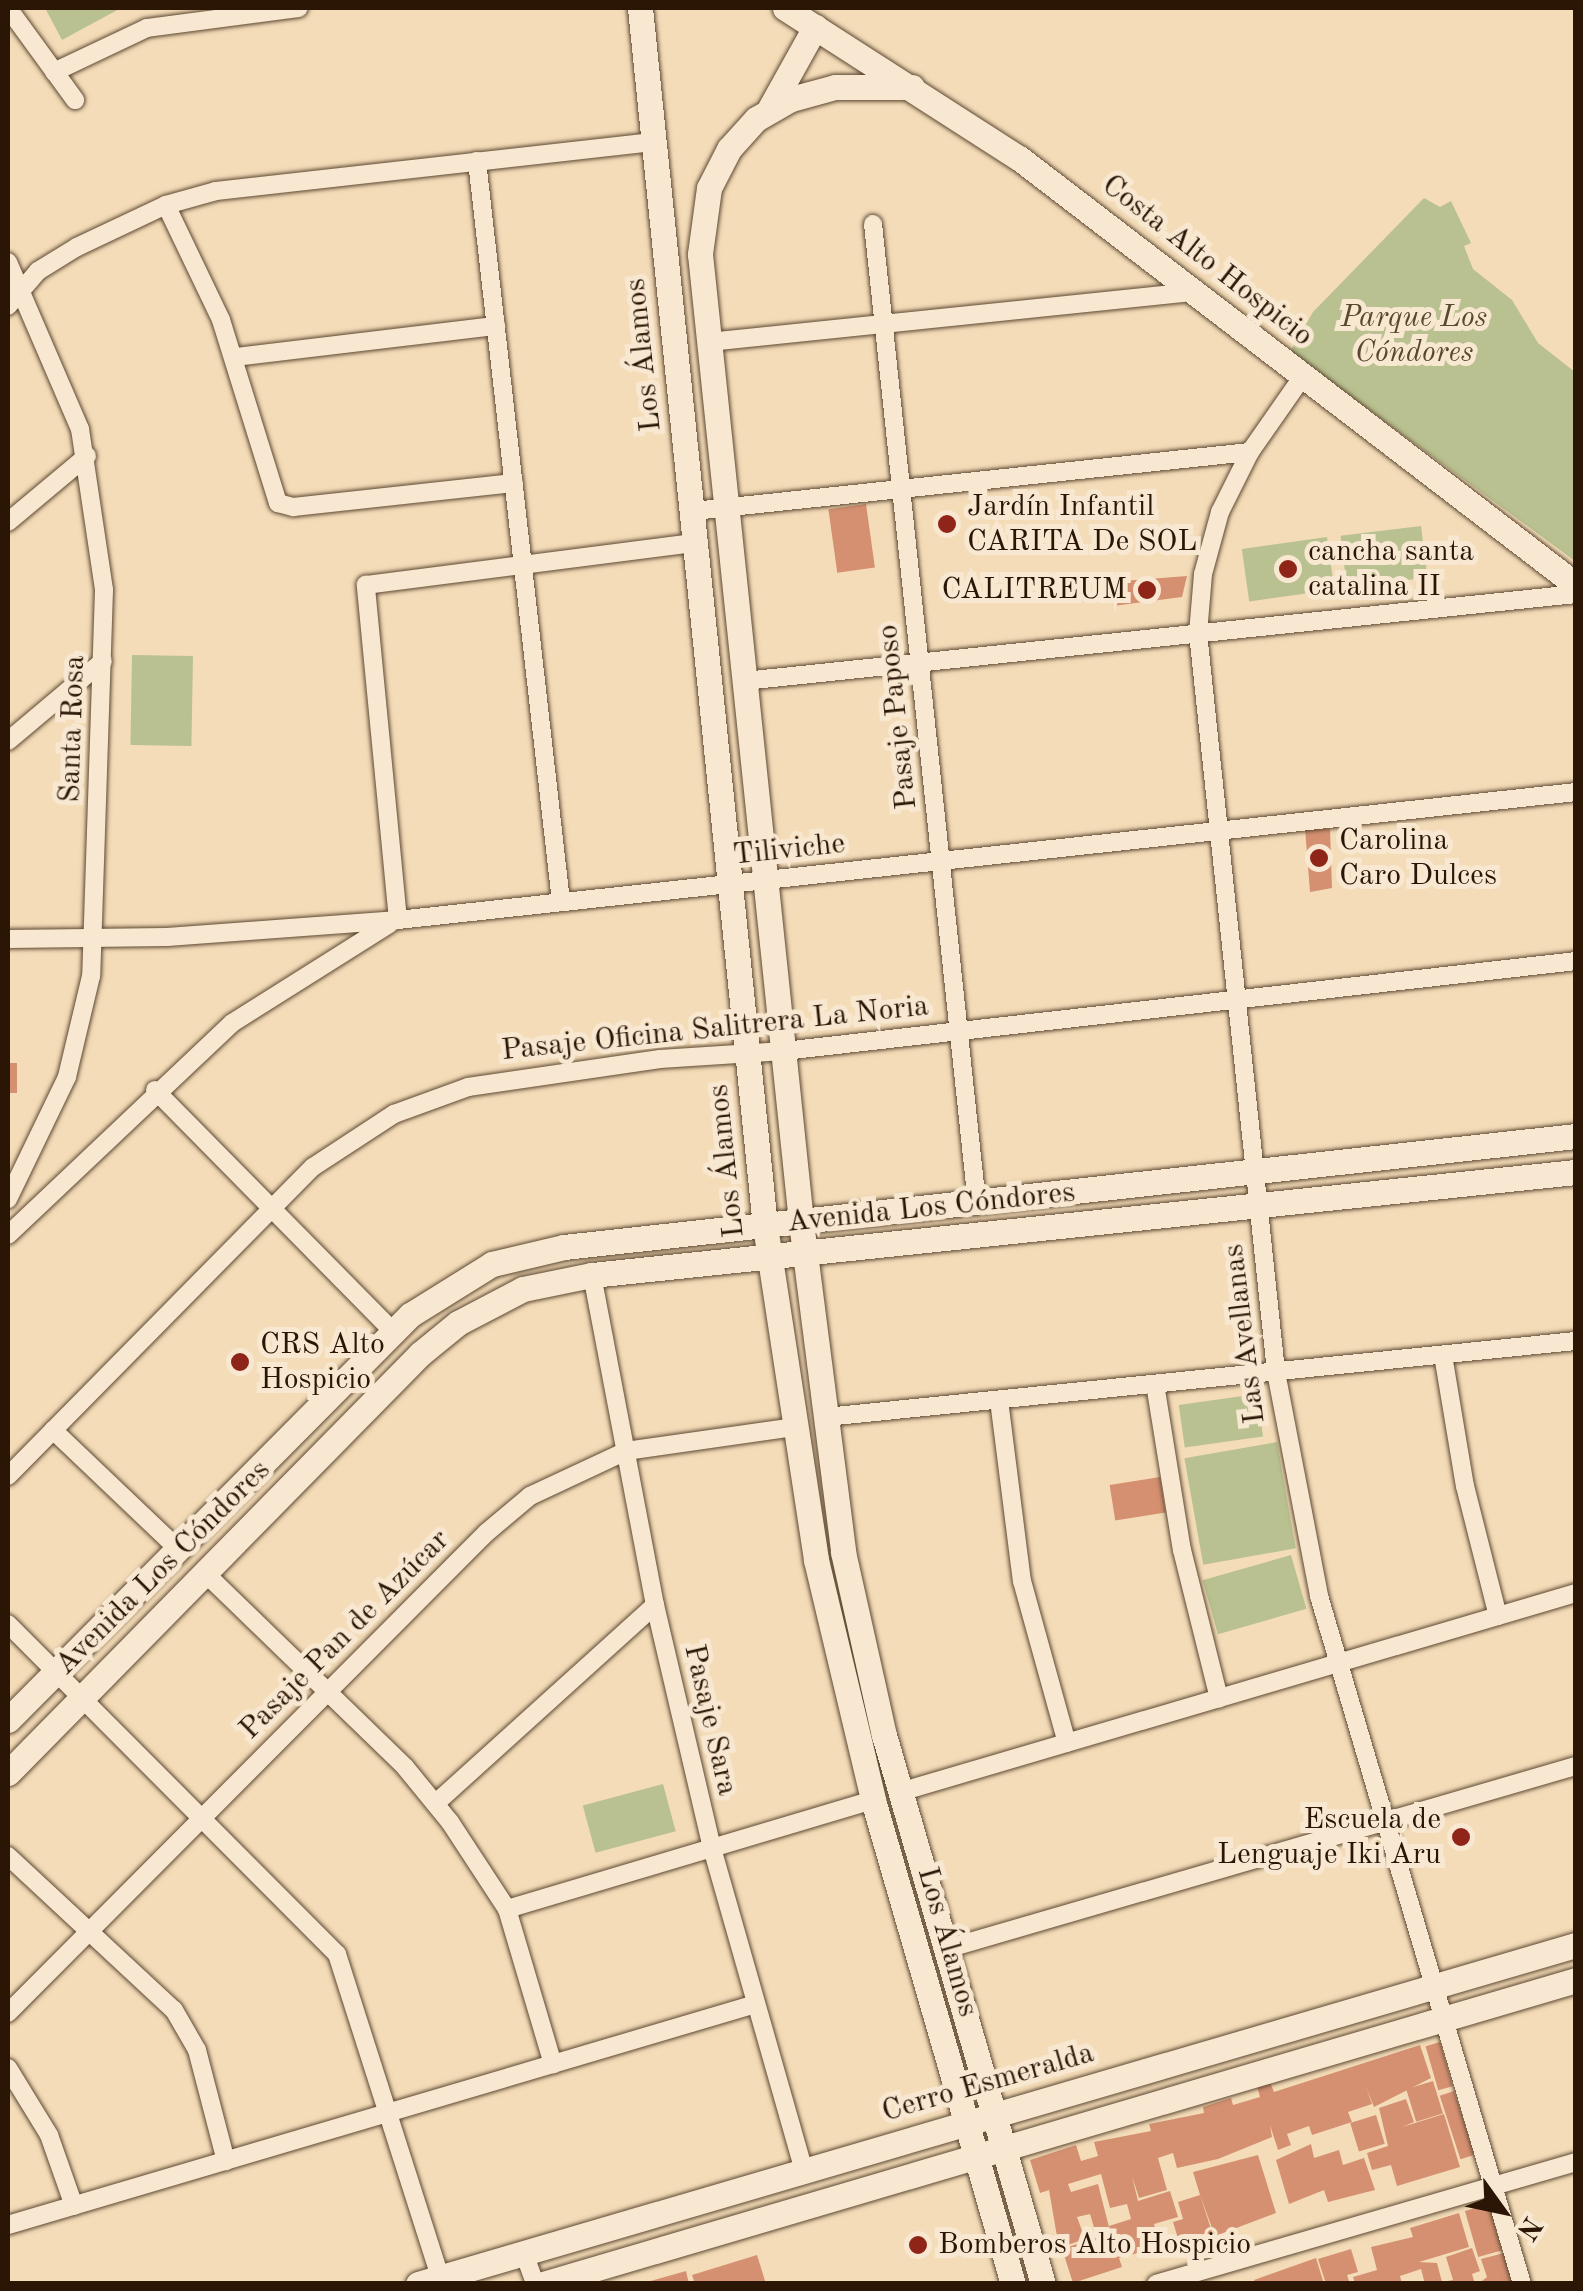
<!DOCTYPE html>
<html>
<head>
<meta charset="utf-8">
<style>
  body { margin:0 }
  #map { position:relative; width:1583px; height:2291px; overflow:hidden; background:#f4dcb8; font-family:"Old Standard TT",serif }
  div>[style] { position:absolute }
  [style*='--x'] { left:calc(var(--x)*1px); top:calc(var(--y)*1px); width:calc(var(--w)*1px); rotate:calc(var(--a)*1deg) }
  .green>* { inset:0; background:#b9c190; transform-origin:0 0 }
  .building>* { inset:0; background:#d59071; transform-origin:0 0 }
  .roads { filter:drop-shadow(0 0 2px #5d4832) drop-shadow(0 0 2px #5d4832) }
  .street>* { height:18px; margin:-9px; padding:0 9px; transform-origin:9px; border-radius:9px; background:#f8e8d1 }
  .secondary>* { height:25px; margin:-12.5px; padding:0 12.5px; transform-origin:12.5px; border-radius:12.5px; background:#f8e8d1 }
  .dots>* { width:28px; height:28px; translate:-50% -50%; box-sizing:border-box; border:5px solid #f8e8d1; border-radius:50% }
  span { translate:-50% -50%; white-space:nowrap; text-align:center; line-height:1.15; -webkit-text-stroke:10px #f8e8d1; paint-order:stroke }
  .street-label { font-size:30px; color:#2b1606 }
  .park-label { font-size:30px; color:#56492f; font-style:italic }
  .poi-label { font-size:30px; color:#2b1606 }
  .left { translate:0 -50%; text-align:left }
  .right { translate:-100% -50%; text-align:right }
  .frame { position:absolute; inset:0; border:10px solid #2b1606; pointer-events:none }
  .north { position:absolute; left:1453px; top:2161px; width:100px; height:100px; -webkit-text-stroke:8px #f8e8d1; paint-order:stroke; rotate:123deg; font-size:28px; font-weight:700; line-height:40px; text-align:center; color:#2b1606 }
  .north::after { content:''; display:block; margin:auto; width:35px; height:45px; background:#2b1606; clip-path:polygon(50% 0,100% 100%,50% 72%,0 100%) }
</style>
</head>
<body>
<div id="map">
  <div class="green">
    <div style="clip-path:polygon(45px 8px,121px 8px,62px 40px)"></div>
    <div style="clip-path:polygon(1424px 198px,1440px 207px,1451px 201px,1471px 243px,1464px 246px,1473px 269px,1512px 300px,1538px 343px,1575px 372px,1575px 561px,1290px 352px,1313px 312px)"></div>
    <div style="left:1421px;top:526px;width:52px;height:81px;rotate:83deg"></div>
    <div style="left:1327px;top:537px;width:53px;height:86px;rotate:82deg"></div>
    <div style="left:132px;top:655px;width:61px;height:90px;rotate:1deg"></div>
    <div style="left:1257px;top:1394px;width:43px;height:79px;rotate:82deg"></div>
    <div style="left:1277px;top:1442px;width:108px;height:94px;rotate:80deg"></div>
    <div style="left:1291px;top:1555px;width:56px;height:92px;rotate:74deg"></div>
    <div style="left:663px;top:1784px;width:49px;height:83px;rotate:75deg"></div>
  </div>
  <div class="building">
    <div style="left:866px;top:504px;width:64px;height:38px;rotate:82deg"></div>
    <div style="clip-path:polygon(1187px 576px,1182px 597px,1113px 606px,1110px 582px)"></div>
    <div style="clip-path:polygon(1305px 828px,1330px 829px,1332px 888px,1310px 892px)"></div>
    <div style="left:8px;top:1063px;width:9px;height:30px"></div>
    <div style="left:1160px;top:1477px;width:36px;height:51px;rotate:81deg"></div>
    <div style="left:1440px;top:2042px;width:46px;height:15px;rotate:74deg"></div>
    <div style="clip-path:polygon(1420px 2045px,1431px 2078px,1374px 2107px,1366px 2087px,1372px 2104px,1348px 2112px,1352px 2122px,1312px 2135px,1309px 2126px,1287px 2134px,1291px 2145px,1278px 2150px,1270px 2125px,1272px 2137px,1218px 2159px,1177px 2168px,1173px 2153px,1158px 2158px,1167px 2190px,1139px 2198px,1132px 2176px,1138px 2201px,1170px 2191px,1178px 2217px,1154px 2224px,1160px 2247px,1119px 2258px,1122px 2267px,1073px 2283px,1062px 2249px,1111px 2233px,1109px 2226px,1131px 2219px,1127px 2204px,1110px 2208px,1101px 2174px,1068px 2184px,1071px 2192px,1098px 2184px,1109px 2227px,1095px 2231px,1090px 2214px,1077px 2217px,1085px 2239px,1059px 2248px,1049px 2190px,1040px 2193px,1030px 2160px,1076px 2145px,1081px 2161px,1098px 2156px,1094px 2142px,1151px 2131px,1149px 2124px,1204px 2113px,1203px 2107px,1231px 2098px,1233px 2105px,1260px 2097px,1257px 2086px,1270px 2082px,1274px 2092px)"></div>
    <div style="left:1433px;top:2081px;width:34px;height:28px;rotate:73deg"></div>
    <div style="left:1454px;top:2091px;width:67px;height:15px;rotate:72deg"></div>
    <div style="clip-path:polygon(1406px 2099px,1414px 2122px,1402px 2127px,1444px 2114px,1460px 2167px,1397px 2186px,1391px 2165px,1372px 2170px,1367px 2153px,1388px 2146px,1379px 2108px)"></div>
    <div style="left:1376px;top:2115px;width:30px;height:27px;rotate:73deg"></div>
    <div style="clip-path:polygon(1311px 2144px,1314px 2158px,1339px 2150px,1343px 2165px,1364px 2158px,1375px 2190px,1328px 2202px,1324px 2190px,1289px 2204px,1276px 2160px)"></div>
    <div style="clip-path:polygon(1258px 2155px,1276px 2213px,1215px 2236px,1200px 2195px,1213px 2235px,1180px 2245px,1173px 2222px,1183px 2219px,1178px 2202px,1200px 2195px,1193px 2172px)"></div>
    <div style="left:1489px;top:2204px;width:48px;height:25px;rotate:74deg"></div>
    <div style="clip-path:polygon(1459px 2213px,1469px 2247px,1419px 2262px,1437px 2263px,1442px 2282px,1453px 2280px,1446px 2257px,1472px 2248px,1480px 2271px,1472px 2274px,1475px 2284px,1425px 2284px,1421px 2269px,1400px 2276px,1402px 2284px,1355px 2284px,1353px 2277px,1377px 2270px,1371px 2247px,1413px 2237px,1410px 2228px)"></div>
    <div style="clip-path:polygon(1351px 2249px,1358px 2272px,1347px 2275px,1350px 2284px,1326px 2284px,1318px 2259px)"></div>
    <div style="clip-path:polygon(1504px 2253px,1514px 2284px,1478px 2284px,1487px 2277px,1481px 2259px)"></div>
    <div style="clip-path:polygon(757px 2255px,766px 2284px,695px 2284px,692px 2275px)"></div>
    <div style="clip-path:polygon(1316px 2258px,1324px 2284px,1255px 2284px,1254px 2280px)"></div>
    <div style="clip-path:polygon(686px 2271px,689px 2284px,647px 2284px,647px 2282px)"></div>
  </div>
  <div class="roads">
    <div class="street">
      <div style="--x:8;--y:8;--w:114;--a:53.9"></div>
      <div style="--x:54;--y:72;--w:103;--a:-25.3"></div>
      <div style="--x:147;--y:28;--w:153;--a:-7.5"></div>
      <div style="--x:477;--y:161;--w:746;--a:83.53"></div>
      <div style="--x:166;--y:205;--w:127;--a:64.4"></div>
      <div style="--x:221;--y:320;--w:192;--a:72.7"></div>
      <div style="--x:278;--y:503;--w:16;--a:15"></div>
      <div style="--x:293;--y:507;--w:222;--a:-6.2"></div>
      <div style="--x:873;--y:224;--w:986;--a:83.94"></div>
      <div style="--x:8;--y:262;--w:182;--a:66.7"></div>
      <div style="--x:80;--y:429;--w:163;--a:81.5"></div>
      <div style="--x:104;--y:590;--w:386;--a:91.9"></div>
      <div style="--x:91;--y:976;--w:104;--a:103.4"></div>
      <div style="--x:67;--y:1077;--w:136;--a:115.8"></div>
      <div style="--x:8;--y:306;--w:46;--a:-49.4"></div>
      <div style="--x:38;--y:271;--w:46;--a:-31.6"></div>
      <div style="--x:77;--y:247;--w:98;--a:-25.3"></div>
      <div style="--x:166;--y:205;--w:52;--a:-15.6"></div>
      <div style="--x:216;--y:191;--w:442;--a:-6.4"></div>
      <div style="--x:708;--y:342;--w:490;--a:-5.9"></div>
      <div style="--x:235;--y:357;--w:263;--a:-6.8"></div>
      <div style="--x:1303;--y:376;--w:93;--a:124.9"></div>
      <div style="--x:1250;--y:452;--w:67;--a:116.6"></div>
      <div style="--x:1220;--y:512;--w:64;--a:105.3"></div>
      <div style="--x:1203;--y:574;--w:59;--a:94.8"></div>
      <div style="--x:1198;--y:633;--w:743;--a:83.97"></div>
      <div style="--x:1276;--y:1372;--w:228;--a:79.1"></div>
      <div style="--x:1319;--y:1596;--w:717;--a:73.56"></div>
      <div style="--x:693;--y:511;--w:560;--a:-6.05"></div>
      <div style="--x:8;--y:522;--w:103;--a:-39.9"></div>
      <div style="--x:744;--y:681;--w:837;--a:-5.97"></div>
      <div style="--x:8;--y:741;--w:124;--a:-40.1"></div>
      <div style="--x:398;--y:920;--w:337;--a:-95.5"></div>
      <div style="--x:366;--y:585;--w:333;--a:-7.3"></div>
      <div style="--x:8;--y:939;--w:159;--a:-0.7"></div>
      <div style="--x:167;--y:937;--w:232;--a:-4.2"></div>
      <div style="--x:398;--y:920;--w:1185;--a:-6.2"></div>
      <div style="--x:155;--y:1090;--w:340;--a:45.4"></div>
      <div style="--x:8;--y:1235;--w:308;--a:-43.4"></div>
      <div style="--x:232;--y:1023;--w:186;--a:-32.2"></div>
      <div style="--x:592;--y:1275;--w:336;--a:79.2"></div>
      <div style="--x:655;--y:1605;--w:250;--a:76.8"></div>
      <div style="--x:712;--y:1848;--w:336;--a:74.1"></div>
      <div style="--x:1443;--y:1355;--w:133;--a:80.5"></div>
      <div style="--x:1465;--y:1486;--w:134;--a:75.8"></div>
      <div style="--x:1155;--y:1384;--w:168;--a:80.8"></div>
      <div style="--x:1182;--y:1550;--w:153;--a:76"></div>
      <div style="--x:999;--y:1400;--w:182;--a:82.8"></div>
      <div style="--x:1022;--y:1581;--w:168;--a:74.5"></div>
      <div style="--x:826;--y:1417;--w:754;--a:-5.79"></div>
      <div style="--x:53;--y:1430;--w:173;--a:43.6"></div>
      <div style="--x:8;--y:1476;--w:434;--a:-45.4"></div>
      <div style="--x:313;--y:1167;--w:97;--a:-33.2"></div>
      <div style="--x:394;--y:1114;--w:79;--a:-20"></div>
      <div style="--x:468;--y:1087;--w:194;--a:-8.3"></div>
      <div style="--x:660;--y:1059;--w:124;--a:-3.7"></div>
      <div style="--x:784;--y:1051;--w:797;--a:-6.48"></div>
      <div style="--x:204;--y:1572;--w:280;--a:44.1"></div>
      <div style="--x:405;--y:1767;--w:71;--a:50.7"></div>
      <div style="--x:450;--y:1822;--w:104;--a:56.8"></div>
      <div style="--x:507;--y:1909;--w:162;--a:73.5"></div>
      <div style="--x:8;--y:1624;--w:466;--a:45.1"></div>
      <div style="--x:337;--y:1954;--w:339;--a:72.3"></div>
      <div style="--x:900;--y:1792;--w:705;--a:-16.4"></div>
      <div style="--x:436;--y:1803;--w:295;--a:-42.1"></div>
      <div style="--x:8;--y:1856;--w:226;--a:42.9"></div>
      <div style="--x:174;--y:2010;--w:46;--a:60.1"></div>
      <div style="--x:197;--y:2050;--w:115;--a:75.4"></div>
      <div style="--x:507;--y:1909;--w:382;--a:-16.6"></div>
      <div style="--x:946;--y:1949;--w:656;--a:-16.2"></div>
      <div style="--x:8;--y:2013;--w:677;--a:-45.12"></div>
      <div style="--x:486;--y:1533;--w:57;--a:-40.1"></div>
      <div style="--x:530;--y:1496;--w:106;--a:-25.1"></div>
      <div style="--x:626;--y:1451;--w:171;--a:-8.1"></div>
      <div style="--x:8;--y:2068;--w:79;--a:58.5"></div>
      <div style="--x:49;--y:2135;--w:75;--a:70.6"></div>
      <div style="--x:8;--y:2225;--w:780;--a:-16.46"></div>
      <div style="--x:524;--y:2253;--w:33;--a:70"></div>
      <div style="--x:1156;--y:2284;--w:437;--a:-16.2"></div>
    </div>
    <div class="secondary">
      <div style="--x:640;--y:8;--w:1224;--a:84.14"></div>
      <div style="--x:765;--y:1226;--w:338;--a:81.3"></div>
      <div style="--x:816;--y:1560;--w:247;--a:76.6"></div>
      <div style="--x:873;--y:1800;--w:504;--a:73.87"></div>
      <div style="--x:785;--y:8;--w:278;--a:32.7"></div>
      <div style="--x:1019;--y:158;--w:702;--a:37.47"></div>
      <div style="--x:912;--y:87;--w:77;--a:180"></div>
      <div style="--x:835;--y:87;--w:46;--a:164.7"></div>
      <div style="--x:791;--y:99;--w:40;--a:150.3"></div>
      <div style="--x:756;--y:119;--w:40;--a:132"></div>
      <div style="--x:729;--y:149;--w:44;--a:117.1"></div>
      <div style="--x:709;--y:188;--w:67;--a:97.8"></div>
      <div style="--x:700;--y:254;--w:973;--a:84.04"></div>
      <div style="--x:801;--y:1222;--w:333;--a:82.7"></div>
      <div style="--x:843;--y:1552;--w:188;--a:77.4"></div>
      <div style="--x:884;--y:1735;--w:572;--a:73.85"></div>
      <div style="--x:770;--y:108;--w:93;--a:-60.9"></div>
      <div style="--x:8;--y:1720;--w:571;--a:-45.21"></div>
      <div style="--x:410;--y:1315;--w:97;--a:-31.9"></div>
      <div style="--x:492;--y:1264;--w:74;--a:-13.3"></div>
      <div style="--x:564;--y:1247;--w:1018;--a:-6.26"></div>
      <div style="--x:8;--y:1773;--w:588;--a:-45.48"></div>
      <div style="--x:420;--y:1354;--w:49;--a:-39.2"></div>
      <div style="--x:458;--y:1323;--w:73;--a:-27.6"></div>
      <div style="--x:523;--y:1289;--w:70;--a:-11.5"></div>
      <div style="--x:592;--y:1275;--w:989;--a:-5.98"></div>
      <div style="--x:418;--y:2284;--w:1207;--a:-16.32"></div>
      <div style="--x:543;--y:2284;--w:1077;--a:-16.4"></div>
    </div>
  </div>
  <div class="dots">
    <div style="left:947px;top:524px;background:#8f2418"></div>
    <div style="left:1288px;top:569px;background:#8f2418"></div>
    <div style="left:1147px;top:590px;background:#8f2418"></div>
    <div style="left:1319px;top:858px;background:#8f2418"></div>
    <div style="left:240px;top:1362px;background:#8f2418"></div>
    <div style="left:1461px;top:1837px;background:#8f2418"></div>
    <div style="left:918px;top:2245px;background:#8f2418"></div>
  </div>
  <div class="street-label">
    <span style="left:1207px;top:261px;rotate:38deg">Costa Alto Hospicio</span>
    <span style="left:644px;top:355px;rotate:-96deg">Los Álamos</span>
    <span style="left:898px;top:717px;rotate:-96deg">Pasaje Paposo</span>
    <span style="left:73px;top:729px;rotate:-88deg">Santa Rosa</span>
    <span style="left:789px;top:850px;rotate:-6deg">Tiliviche</span>
    <span style="left:715px;top:1029px;rotate:-6deg">Pasaje Oficina Salitrera La Noria</span>
    <span style="left:727px;top:1161px;rotate:-96deg">Los Álamos</span>
    <span style="left:931px;top:1208px;rotate:-6deg">Avenida Los Cóndores</span>
    <span style="left:1245px;top:1334px;rotate:-97deg">Las Avellanas</span>
    <span style="left:163px;top:1568px;rotate:-45deg">Avenida Los Cóndores</span>
    <span style="left:345px;top:1635px;rotate:-45deg">Pasaje Pan de Azúcar</span>
    <span style="left:710px;top:1720px;rotate:77deg">Pasaje Sara</span>
    <span style="left:947px;top:1942px;rotate:74deg">Los Álamos</span>
    <span style="left:988px;top:2083px;rotate:-16deg">Cerro Esmeralda</span>
  </div>
  <div class="park-label">
    <span style="left:1414px;top:335px">Parque Los<br>Cóndores</span>
  </div>
  <div class="poi-label">
    <span class="left" style="left:967px;top:524px">Jardín Infantil<br>CARITA De SOL</span>
    <span class="left" style="left:1308px;top:569px">cancha santa<br>catalina II</span>
    <span class="right" style="left:1127px;top:590px">CALITREUM</span>
    <span class="left" style="left:1339px;top:858px">Carolina<br>Caro Dulces</span>
    <span class="left" style="left:260px;top:1362px">CRS Alto<br>Hospicio</span>
    <span class="right" style="left:1441px;top:1837px">Escuela de<br>Lenguaje Iki Aru</span>
    <span class="left" style="left:938px;top:2245px">Bomberos Alto Hospicio</span>
  </div>
  <div class="frame"></div>
  <div class="north">N</div>
</div>
</body>
</html>
